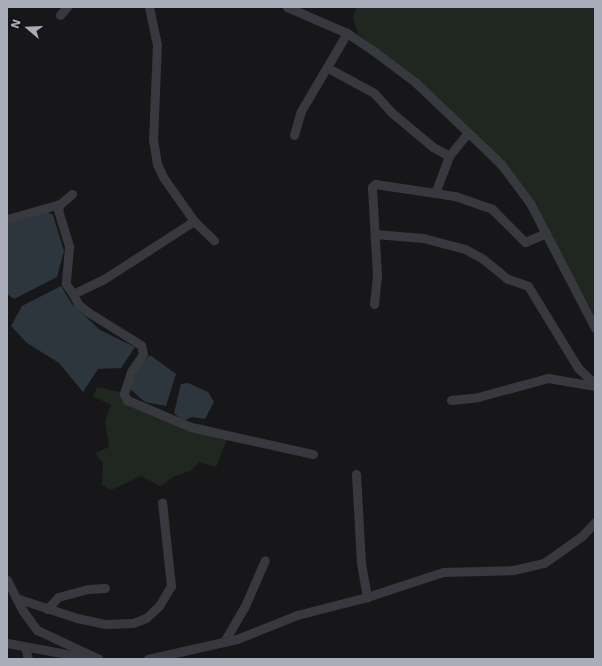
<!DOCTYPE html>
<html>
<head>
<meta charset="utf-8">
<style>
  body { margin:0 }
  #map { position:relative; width:602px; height:666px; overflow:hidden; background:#171719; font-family:"DejaVu Sans",sans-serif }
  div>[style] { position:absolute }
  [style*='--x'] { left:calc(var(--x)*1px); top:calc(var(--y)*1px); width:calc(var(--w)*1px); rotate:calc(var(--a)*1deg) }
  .green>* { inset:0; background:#1f2720 }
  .water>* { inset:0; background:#2d353d }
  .minor>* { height:9px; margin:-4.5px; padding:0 4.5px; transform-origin:4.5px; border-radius:4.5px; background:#38393e }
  span { translate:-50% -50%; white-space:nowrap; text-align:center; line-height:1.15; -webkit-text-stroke:3px #121214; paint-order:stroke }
  .frame { position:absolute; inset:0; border:8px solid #a9adb9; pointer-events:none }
  .north { position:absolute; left:8px; top:8px; width:40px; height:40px; -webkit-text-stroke:3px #121214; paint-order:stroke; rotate:289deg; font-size:11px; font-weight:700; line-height:16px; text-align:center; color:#a9adb9 }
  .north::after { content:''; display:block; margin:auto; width:14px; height:18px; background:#a9adb9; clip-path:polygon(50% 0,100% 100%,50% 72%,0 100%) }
</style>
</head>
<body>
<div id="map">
  <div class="green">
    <div style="clip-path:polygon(356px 7px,595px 7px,595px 315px,527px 199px,401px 69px,358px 34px,353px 18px)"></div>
    <div style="clip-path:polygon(97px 387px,125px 393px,145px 410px,182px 426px,202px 424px,229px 434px,216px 467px,199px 462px,190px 471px,175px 476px,160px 486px,141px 476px,111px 490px,102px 485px,103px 463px,95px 453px,109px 447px,105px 421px,111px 405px,93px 396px)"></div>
  </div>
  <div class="water">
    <div style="clip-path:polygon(45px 210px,53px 215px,64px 251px,57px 277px,14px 299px,7px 294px,7px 223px)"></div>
    <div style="clip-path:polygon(61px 286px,72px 304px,100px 330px,135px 347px,121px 368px,98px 369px,83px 392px,59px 363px,27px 343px,11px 326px,22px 306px)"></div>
    <div style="clip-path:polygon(150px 355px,176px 374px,166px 406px,145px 402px,130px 389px,137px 368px)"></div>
    <div style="clip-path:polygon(188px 383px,208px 392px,214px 402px,205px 419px,192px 417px,183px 421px,174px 413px,181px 384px)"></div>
  </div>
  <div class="minor">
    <div style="--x:149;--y:7;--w:39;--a:78"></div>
    <div style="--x:157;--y:45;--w:94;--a:92.4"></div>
    <div style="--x:153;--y:139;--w:25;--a:81"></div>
    <div style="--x:157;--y:164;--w:14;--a:65"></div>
    <div style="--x:163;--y:177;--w:54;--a:54.8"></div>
    <div style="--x:194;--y:221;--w:28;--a:44"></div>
    <div style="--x:287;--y:7;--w:65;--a:23.4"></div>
    <div style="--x:347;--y:33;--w:34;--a:34"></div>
    <div style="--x:375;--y:52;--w:50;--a:36.9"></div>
    <div style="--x:415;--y:82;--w:119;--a:43.6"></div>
    <div style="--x:501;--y:164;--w:49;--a:53.4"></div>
    <div style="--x:530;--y:203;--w:141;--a:62.5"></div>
    <div style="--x:60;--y:15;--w:11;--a:-49"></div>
    <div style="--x:328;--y:68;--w:52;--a:28.5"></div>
    <div style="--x:374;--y:93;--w:25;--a:48"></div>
    <div style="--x:391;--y:112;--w:55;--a:39.8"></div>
    <div style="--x:433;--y:147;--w:18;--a:29"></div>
    <div style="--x:294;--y:135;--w:25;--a:-74"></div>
    <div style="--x:301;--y:111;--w:91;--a:-59.5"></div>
    <div style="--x:435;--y:193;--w:20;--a:9"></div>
    <div style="--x:455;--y:196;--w:39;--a:19"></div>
    <div style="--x:492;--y:209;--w:47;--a:45"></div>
    <div style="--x:525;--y:242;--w:23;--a:-23"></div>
    <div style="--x:72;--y:194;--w:16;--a:140"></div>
    <div style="--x:60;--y:204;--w:6;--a:108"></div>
    <div style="--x:58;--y:210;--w:39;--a:73"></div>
    <div style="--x:69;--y:247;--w:37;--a:95"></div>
    <div style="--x:66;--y:284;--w:12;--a:55"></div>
    <div style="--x:73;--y:294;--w:34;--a:-26"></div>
    <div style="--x:104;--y:279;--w:107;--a:-32.8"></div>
    <div style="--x:7;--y:219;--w:55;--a:-15.8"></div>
    <div style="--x:375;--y:234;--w:48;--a:4.8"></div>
    <div style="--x:423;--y:238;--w:43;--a:14.7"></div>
    <div style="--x:465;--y:249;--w:21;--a:29"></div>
    <div style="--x:483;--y:259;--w:32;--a:39"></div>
    <div style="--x:508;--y:279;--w:21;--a:19"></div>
    <div style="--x:528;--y:286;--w:96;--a:58.6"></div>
    <div style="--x:578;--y:368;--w:23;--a:43"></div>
    <div style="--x:73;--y:294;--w:11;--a:63"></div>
    <div style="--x:78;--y:304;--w:13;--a:39"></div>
    <div style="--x:88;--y:312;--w:62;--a:31.9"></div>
    <div style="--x:141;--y:345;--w:9;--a:77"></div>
    <div style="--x:143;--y:354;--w:22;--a:124"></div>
    <div style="--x:131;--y:372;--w:23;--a:108"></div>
    <div style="--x:124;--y:394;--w:7;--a:63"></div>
    <div style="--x:127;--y:400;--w:69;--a:22.9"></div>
    <div style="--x:191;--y:427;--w:125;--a:12.5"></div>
    <div style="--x:374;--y:304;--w:29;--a:-84"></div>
    <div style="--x:377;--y:275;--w:88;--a:-93.3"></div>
    <div style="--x:372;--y:187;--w:4;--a:-45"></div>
    <div style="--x:375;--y:184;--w:61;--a:8.5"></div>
    <div style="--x:435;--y:193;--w:40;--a:-69"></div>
    <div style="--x:449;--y:156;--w:28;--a:-51"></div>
    <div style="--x:451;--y:400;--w:27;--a:-6"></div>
    <div style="--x:478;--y:397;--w:73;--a:-15.2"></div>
    <div style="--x:548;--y:378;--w:48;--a:9.7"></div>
    <div style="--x:356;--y:474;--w:89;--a:86.8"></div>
    <div style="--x:361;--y:563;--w:35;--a:80"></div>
    <div style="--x:7;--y:580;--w:35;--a:63"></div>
    <div style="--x:23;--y:611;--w:24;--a:54"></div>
    <div style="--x:37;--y:630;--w:68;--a:25.1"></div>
    <div style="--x:19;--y:599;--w:61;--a:18.1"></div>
    <div style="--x:77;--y:618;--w:29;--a:12"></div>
    <div style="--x:105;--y:624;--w:28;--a:-2"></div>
    <div style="--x:133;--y:623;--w:14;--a:-21"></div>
    <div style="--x:146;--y:618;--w:18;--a:-43"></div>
    <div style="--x:159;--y:606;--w:23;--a:-59"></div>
    <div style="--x:171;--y:586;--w:84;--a:-96.1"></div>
    <div style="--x:47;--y:609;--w:16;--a:-47"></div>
    <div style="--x:58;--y:597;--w:31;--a:-15"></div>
    <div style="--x:88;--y:589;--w:17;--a:-3"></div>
    <div style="--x:224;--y:642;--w:39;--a:-60"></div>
    <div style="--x:244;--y:608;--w:52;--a:-66.4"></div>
    <div style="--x:7;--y:643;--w:82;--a:10.5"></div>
    <div style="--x:25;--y:647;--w:12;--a:76"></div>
    <div style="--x:148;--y:659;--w:91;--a:-12.7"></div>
    <div style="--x:237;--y:639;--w:65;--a:-21.8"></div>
    <div style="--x:297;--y:615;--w:72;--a:-14.4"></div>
    <div style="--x:367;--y:597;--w:80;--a:-18.2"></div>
    <div style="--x:443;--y:572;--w:70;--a:-1.6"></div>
    <div style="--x:513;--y:570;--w:32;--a:-13"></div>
    <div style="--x:544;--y:563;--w:47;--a:-35.4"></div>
    <div style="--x:582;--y:536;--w:19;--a:-47"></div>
  </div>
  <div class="frame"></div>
  <div class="north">N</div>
</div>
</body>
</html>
